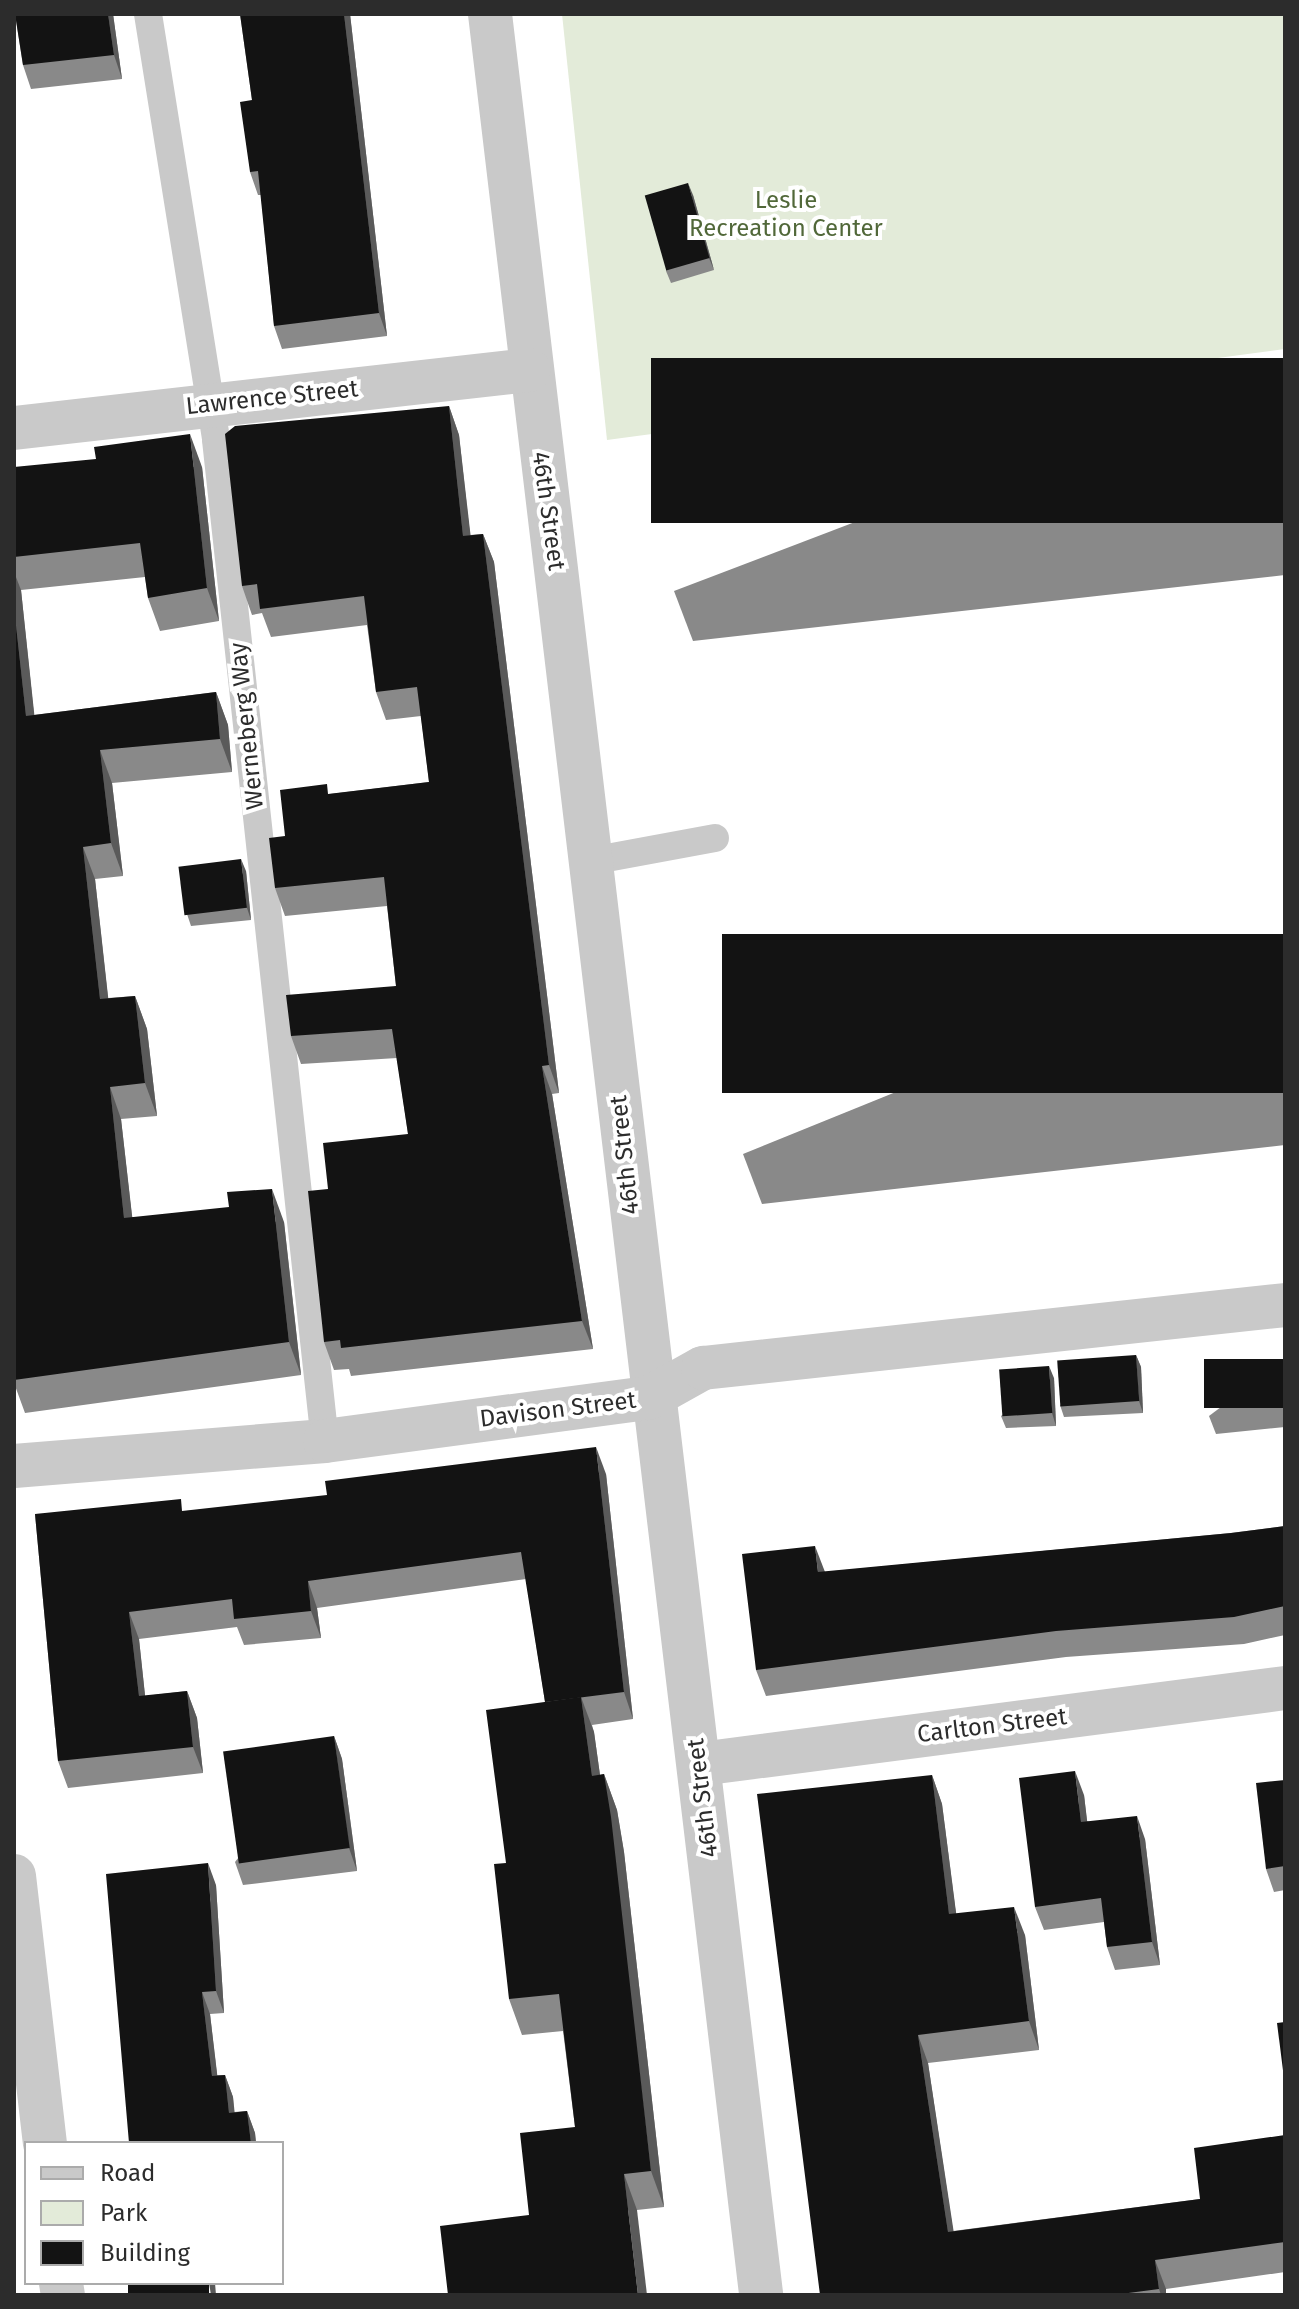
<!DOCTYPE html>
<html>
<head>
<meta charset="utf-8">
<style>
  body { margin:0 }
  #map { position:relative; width:1299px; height:2309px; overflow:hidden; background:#fff; font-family:"Fira Sans",sans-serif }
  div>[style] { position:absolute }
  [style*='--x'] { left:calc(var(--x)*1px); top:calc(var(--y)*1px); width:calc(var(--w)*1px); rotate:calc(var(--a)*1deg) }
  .green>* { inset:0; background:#e3ebd9 }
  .lane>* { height:28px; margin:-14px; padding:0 14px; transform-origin:14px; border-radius:14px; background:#c9c9c9 }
  .street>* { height:44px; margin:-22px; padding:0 22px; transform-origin:22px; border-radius:22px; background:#c9c9c9 }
  .wall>* { inset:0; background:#898989 }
  .shaded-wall>* { inset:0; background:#5a5a5a }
  .building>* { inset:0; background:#131313; transform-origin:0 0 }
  span { translate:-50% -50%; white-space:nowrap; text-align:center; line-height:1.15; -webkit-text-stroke:8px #fff; paint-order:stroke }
  .park-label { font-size:24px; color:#516839 }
  .street-label { font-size:24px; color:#2c2c2c }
  .frame { position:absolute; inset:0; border:16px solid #2c2c2c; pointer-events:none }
  .legend { position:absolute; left:24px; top:2141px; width:260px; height:144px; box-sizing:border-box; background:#fff; border:2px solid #ababab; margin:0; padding:10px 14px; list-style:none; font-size:24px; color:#2c2c2c }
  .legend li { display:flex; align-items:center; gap:16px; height:40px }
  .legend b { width:40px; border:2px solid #ababab }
</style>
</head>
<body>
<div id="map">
  <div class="green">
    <div style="clip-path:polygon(562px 14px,1285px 14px,1285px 349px,607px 440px)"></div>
  </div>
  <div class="lane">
    <div style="--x:148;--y:14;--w:431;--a:80.9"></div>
    <div style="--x:216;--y:440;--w:1007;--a:83.79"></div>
    <div style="--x:596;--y:860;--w:121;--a:-10.5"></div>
  </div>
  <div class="street">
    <div style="--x:490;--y:14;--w:2297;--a:83.22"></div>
    <div style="--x:14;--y:428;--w:518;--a:-6.43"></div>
    <div style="--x:14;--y:1466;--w:312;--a:-4.6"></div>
    <div style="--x:325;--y:1441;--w:327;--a:-7.6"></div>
    <div style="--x:649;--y:1398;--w:62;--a:-29.1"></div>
    <div style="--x:703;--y:1368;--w:585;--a:-6.18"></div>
    <div style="--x:700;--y:1764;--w:590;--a:-7.4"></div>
    <div style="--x:14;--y:1876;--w:269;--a:83.4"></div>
    <div style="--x:61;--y:2283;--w:12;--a:81"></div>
  </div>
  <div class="wall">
    <div style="clip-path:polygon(15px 14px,113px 14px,122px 79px,31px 89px,23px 65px)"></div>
    <div style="clip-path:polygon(240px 14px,350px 14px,387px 336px,282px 349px,274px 326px,261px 195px,258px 195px,250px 172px,252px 100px)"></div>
    <div style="clip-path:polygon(693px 195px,714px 270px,671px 283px,666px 271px)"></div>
    <div style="clip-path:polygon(1285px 358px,1285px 575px,693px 641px,674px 591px)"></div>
    <div style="clip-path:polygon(449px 406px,459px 435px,470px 535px,483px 534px,494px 562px,559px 1093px,552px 1094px,593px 1349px,351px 1376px,349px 1369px,334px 1370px,324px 1342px,328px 1189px,408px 1134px,397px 1058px,301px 1064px,291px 1036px,396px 986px,387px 906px,285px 916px,275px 888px,285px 836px,330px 794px,429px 782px,421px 716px,386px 720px,376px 692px,367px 625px,271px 637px,262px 613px,252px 615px,242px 586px)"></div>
    <div style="clip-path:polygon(14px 462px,16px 467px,202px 467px,219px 621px,160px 631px,148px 598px,145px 577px,21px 590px,34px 715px,216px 692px,228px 725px,232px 772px,112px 783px,123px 876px,95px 879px,108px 998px,135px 996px,147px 1029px,157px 1116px,121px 1119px,132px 1217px,284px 1222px,301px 1375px,25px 1413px,14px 1383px)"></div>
    <div style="clip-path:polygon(246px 871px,251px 920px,191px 926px,187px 914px)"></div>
    <div style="clip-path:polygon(1285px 934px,1285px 1145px,762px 1204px,743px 1154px)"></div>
    <div style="clip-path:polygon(1136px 1355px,1141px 1367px,1143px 1413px,1064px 1417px,1060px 1405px)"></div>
    <div style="clip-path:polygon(1285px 1359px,1285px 1427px,1216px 1434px,1209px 1416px)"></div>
    <div style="clip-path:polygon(1054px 1378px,1056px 1426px,1006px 1428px,1001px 1416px)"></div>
    <div style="clip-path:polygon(606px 1474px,633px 1719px,592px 1725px,594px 1732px,600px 1775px,604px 1774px,617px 1810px,624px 1852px,664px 2207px,637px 2210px,529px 2215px,575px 2127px,563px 2031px,522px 2035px,509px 1999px,506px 1863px,545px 1702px,526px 1579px,317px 1608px,321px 1638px,244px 1645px,237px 1627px,139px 1639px,145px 1696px,187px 1691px,197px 1718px,203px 1773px,68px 1788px,58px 1761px,35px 1514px,186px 1511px)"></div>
    <div style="clip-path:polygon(1285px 1526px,1285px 1635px,1244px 1644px,1066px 1657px,766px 1696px,756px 1670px,824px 1572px,1231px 1533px)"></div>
    <div style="clip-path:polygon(334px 1736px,342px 1759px,357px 1871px,243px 1885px,235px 1862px)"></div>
    <div style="clip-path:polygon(932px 1775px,942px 1804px,956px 1914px,1025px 1935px,1039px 2050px,928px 2063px,953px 2231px,1200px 2199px,1285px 2135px,1285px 2272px,1166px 2289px,1166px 2295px,820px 2295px)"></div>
    <div style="clip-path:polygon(1285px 1780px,1285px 1890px,1274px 1892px,1266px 1869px)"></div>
    <div style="clip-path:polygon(1084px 1795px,1087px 1821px,1145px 1839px,1160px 1965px,1115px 1970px,1107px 1947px,1104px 1922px,1044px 1930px,1035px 1907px)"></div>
    <div style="clip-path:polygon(216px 1885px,224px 2013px,210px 2014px,217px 2075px,225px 2075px,233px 2097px,234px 2112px,247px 2111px,255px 2133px,256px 2143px,129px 2143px)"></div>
  </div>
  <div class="shaded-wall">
    <div style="clip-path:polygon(108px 14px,113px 14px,122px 79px,114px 55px)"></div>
    <div style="clip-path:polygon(344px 14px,350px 14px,387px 336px,379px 313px)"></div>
    <div style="clip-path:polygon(688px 183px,693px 195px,714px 270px,709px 258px)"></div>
    <div style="clip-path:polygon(449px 406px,459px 435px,474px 565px,463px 536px)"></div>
    <div style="clip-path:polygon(190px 434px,202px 467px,219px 621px,207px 588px)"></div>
    <div style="clip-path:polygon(483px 534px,494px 562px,559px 1093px,549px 1065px)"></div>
    <div style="clip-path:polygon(14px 572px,21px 590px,38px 749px,26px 716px,14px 607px)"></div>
    <div style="clip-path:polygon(216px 692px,228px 725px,232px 772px,220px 739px)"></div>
    <div style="clip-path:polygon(100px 750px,112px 783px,123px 876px,111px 843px)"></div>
    <div style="clip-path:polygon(83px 847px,95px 879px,112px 1032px,100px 999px)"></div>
    <div style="clip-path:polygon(241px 859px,246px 871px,251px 920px,247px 908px)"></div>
    <div style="clip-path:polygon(135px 996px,147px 1029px,157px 1116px,145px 1083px)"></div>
    <div style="clip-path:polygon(542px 1066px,552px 1094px,593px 1349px,582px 1321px)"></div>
    <div style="clip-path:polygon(110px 1087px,121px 1119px,136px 1250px,124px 1218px)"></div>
    <div style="clip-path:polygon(272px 1189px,284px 1222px,301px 1375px,289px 1342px)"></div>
    <div style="clip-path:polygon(1136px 1355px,1141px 1367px,1143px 1413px,1139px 1401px)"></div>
    <div style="clip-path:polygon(1049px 1366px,1054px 1378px,1056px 1426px,1052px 1413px)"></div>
    <div style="clip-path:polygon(596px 1447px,606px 1474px,633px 1719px,624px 1692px)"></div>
    <div style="clip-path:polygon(815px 1546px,825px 1572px,818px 1572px)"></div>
    <div style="clip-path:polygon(308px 1581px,317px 1608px,321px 1638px,311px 1611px)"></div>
    <div style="clip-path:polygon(129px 1612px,139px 1639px,148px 1723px,139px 1696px)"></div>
    <div style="clip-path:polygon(187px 1691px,197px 1718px,203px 1773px,193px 1747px)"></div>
    <div style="clip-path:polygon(581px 1697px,594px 1732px,605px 1811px,592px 1776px)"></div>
    <div style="clip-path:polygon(334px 1736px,342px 1759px,357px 1871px,349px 1848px)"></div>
    <div style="clip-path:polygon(1075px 1771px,1084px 1795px,1090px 1845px,1081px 1822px)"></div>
    <div style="clip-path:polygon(604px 1774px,617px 1810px,624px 1852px,664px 2207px,651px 2171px)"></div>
    <div style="clip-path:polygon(932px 1775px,942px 1804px,960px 1943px,949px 1914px)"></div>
    <div style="clip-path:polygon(1137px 1816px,1145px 1839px,1160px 1965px,1152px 1942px)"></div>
    <div style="clip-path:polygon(208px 1863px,216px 1885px,224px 2013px,216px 1991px)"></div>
    <div style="clip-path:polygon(1014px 1907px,1025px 1935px,1039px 2050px,1029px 2021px)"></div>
    <div style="clip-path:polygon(202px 1992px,210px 2014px,220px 2098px,212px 2076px)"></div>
    <div style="clip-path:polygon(918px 2035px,928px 2063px,958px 2260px,948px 2232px)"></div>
    <div style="clip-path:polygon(225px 2075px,233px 2097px,237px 2135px,229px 2113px)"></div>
    <div style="clip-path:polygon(247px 2111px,255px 2133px,256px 2143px,251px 2143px)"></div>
    <div style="clip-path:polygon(624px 2174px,637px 2210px,647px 2295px,638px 2295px)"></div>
    <div style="clip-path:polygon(1155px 2260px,1166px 2289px,1166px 2295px,1161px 2295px,1159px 2289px)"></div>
    <div style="clip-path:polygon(209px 2283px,215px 2283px,216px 2295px,211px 2295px)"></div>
  </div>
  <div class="building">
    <div style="clip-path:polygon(15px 14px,108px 14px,114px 55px,23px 65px)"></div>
    <div style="clip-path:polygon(240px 14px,344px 14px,379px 313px,274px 326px,258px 171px,250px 172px,240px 102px,252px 100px)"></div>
    <div style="left:688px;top:183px;width:78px;height:45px;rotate:74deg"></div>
    <div style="left:1285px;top:358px;width:165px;height:634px;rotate:90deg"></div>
    <div style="clip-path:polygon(449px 406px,463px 536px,483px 534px,549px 1065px,542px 1066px,582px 1321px,341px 1348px,340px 1340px,324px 1342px,308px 1191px,328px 1189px,323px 1143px,408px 1134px,392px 1029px,291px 1036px,286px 995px,396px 986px,384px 877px,275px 888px,269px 838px,285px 836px,280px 790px,327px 784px,328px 794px,429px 782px,417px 687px,376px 692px,364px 596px,260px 609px,257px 584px,242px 586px,225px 434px,235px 426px)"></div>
    <div style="clip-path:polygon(190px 434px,207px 588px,148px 598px,140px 543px,14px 557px,14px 467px,96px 459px,94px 447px)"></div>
    <div style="clip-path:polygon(14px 607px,26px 716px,216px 692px,220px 739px,100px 750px,111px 843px,83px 847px,100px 999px,135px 996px,145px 1083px,110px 1087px,124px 1218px,229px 1207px,227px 1192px,272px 1189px,289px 1342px,14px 1380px)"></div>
    <div style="left:241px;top:859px;width:49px;height:63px;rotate:83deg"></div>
    <div style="left:1285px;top:934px;width:159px;height:563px;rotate:90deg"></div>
    <div style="left:1136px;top:1355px;width:46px;height:79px;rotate:86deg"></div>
    <div style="left:1285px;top:1359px;width:49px;height:81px;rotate:90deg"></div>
    <div style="left:1049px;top:1366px;width:47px;height:50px;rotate:86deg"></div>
    <div style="clip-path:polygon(596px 1447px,624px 1692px,545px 1702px,521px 1552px,308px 1581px,311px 1611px,234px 1619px,232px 1599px,129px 1612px,139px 1696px,187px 1691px,193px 1747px,58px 1761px,35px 1514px,181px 1499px,182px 1511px,327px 1495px,325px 1481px)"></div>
    <div style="clip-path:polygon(1285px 1526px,1285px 1606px,1234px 1617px,1056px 1631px,756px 1670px,742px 1554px,815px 1546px,818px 1572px,1231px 1533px)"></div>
    <div style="clip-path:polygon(581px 1697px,592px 1776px,604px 1774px,611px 1817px,651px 2171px,624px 2174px,638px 2295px,448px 2295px,440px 2226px,529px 2215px,520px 2133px,575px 2127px,559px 1994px,509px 1999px,494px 1864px,506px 1863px,486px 1710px)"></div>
    <div style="left:334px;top:1736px;width:113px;height:112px;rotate:82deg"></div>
    <div style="clip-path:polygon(1075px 1771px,1081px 1822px,1137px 1816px,1152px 1942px,1107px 1947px,1101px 1898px,1035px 1907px,1019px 1778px)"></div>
    <div style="clip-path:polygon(932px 1775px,949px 1914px,1014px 1907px,1029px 2021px,918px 2035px,948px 2232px,1200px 2199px,1194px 2148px,1285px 2135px,1285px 2198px,1283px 2198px,1285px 2212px,1285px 2242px,1155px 2260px,1159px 2289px,1113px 2295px,820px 2295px,757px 1794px)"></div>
    <div style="clip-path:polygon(1285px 1780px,1285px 1866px,1266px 1869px,1256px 1783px)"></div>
    <div style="clip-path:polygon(208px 1863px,216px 1991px,202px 1992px,212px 2076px,225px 2075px,229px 2113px,247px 2111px,251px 2143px,129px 2143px,106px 1874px)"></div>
    <div style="clip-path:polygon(1285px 2022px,1285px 2086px,1277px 2023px)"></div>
    <div style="left:128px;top:2283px;width:81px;height:12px"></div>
  </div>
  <div class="park-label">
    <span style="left:786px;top:215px">Leslie<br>Recreation Center</span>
  </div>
  <div class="street-label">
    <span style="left:272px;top:398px;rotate:-6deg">Lawrence Street</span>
    <span style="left:548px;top:511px;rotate:82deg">46th Street</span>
    <span style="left:247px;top:726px;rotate:-96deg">Werneberg Way</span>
    <span style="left:625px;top:1155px;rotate:-96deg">46th Street</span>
    <span style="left:558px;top:1410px;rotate:-7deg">Davison Street</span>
    <span style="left:992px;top:1726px;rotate:-7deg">Carlton Street</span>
    <span style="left:703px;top:1798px;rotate:-97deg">46th Street</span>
  </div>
  <div class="frame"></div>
  <ul class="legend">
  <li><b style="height:10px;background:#c9c9c9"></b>Road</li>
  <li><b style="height:22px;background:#e3ebd9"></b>Park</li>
  <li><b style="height:22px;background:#131313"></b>Building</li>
  </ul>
</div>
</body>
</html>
